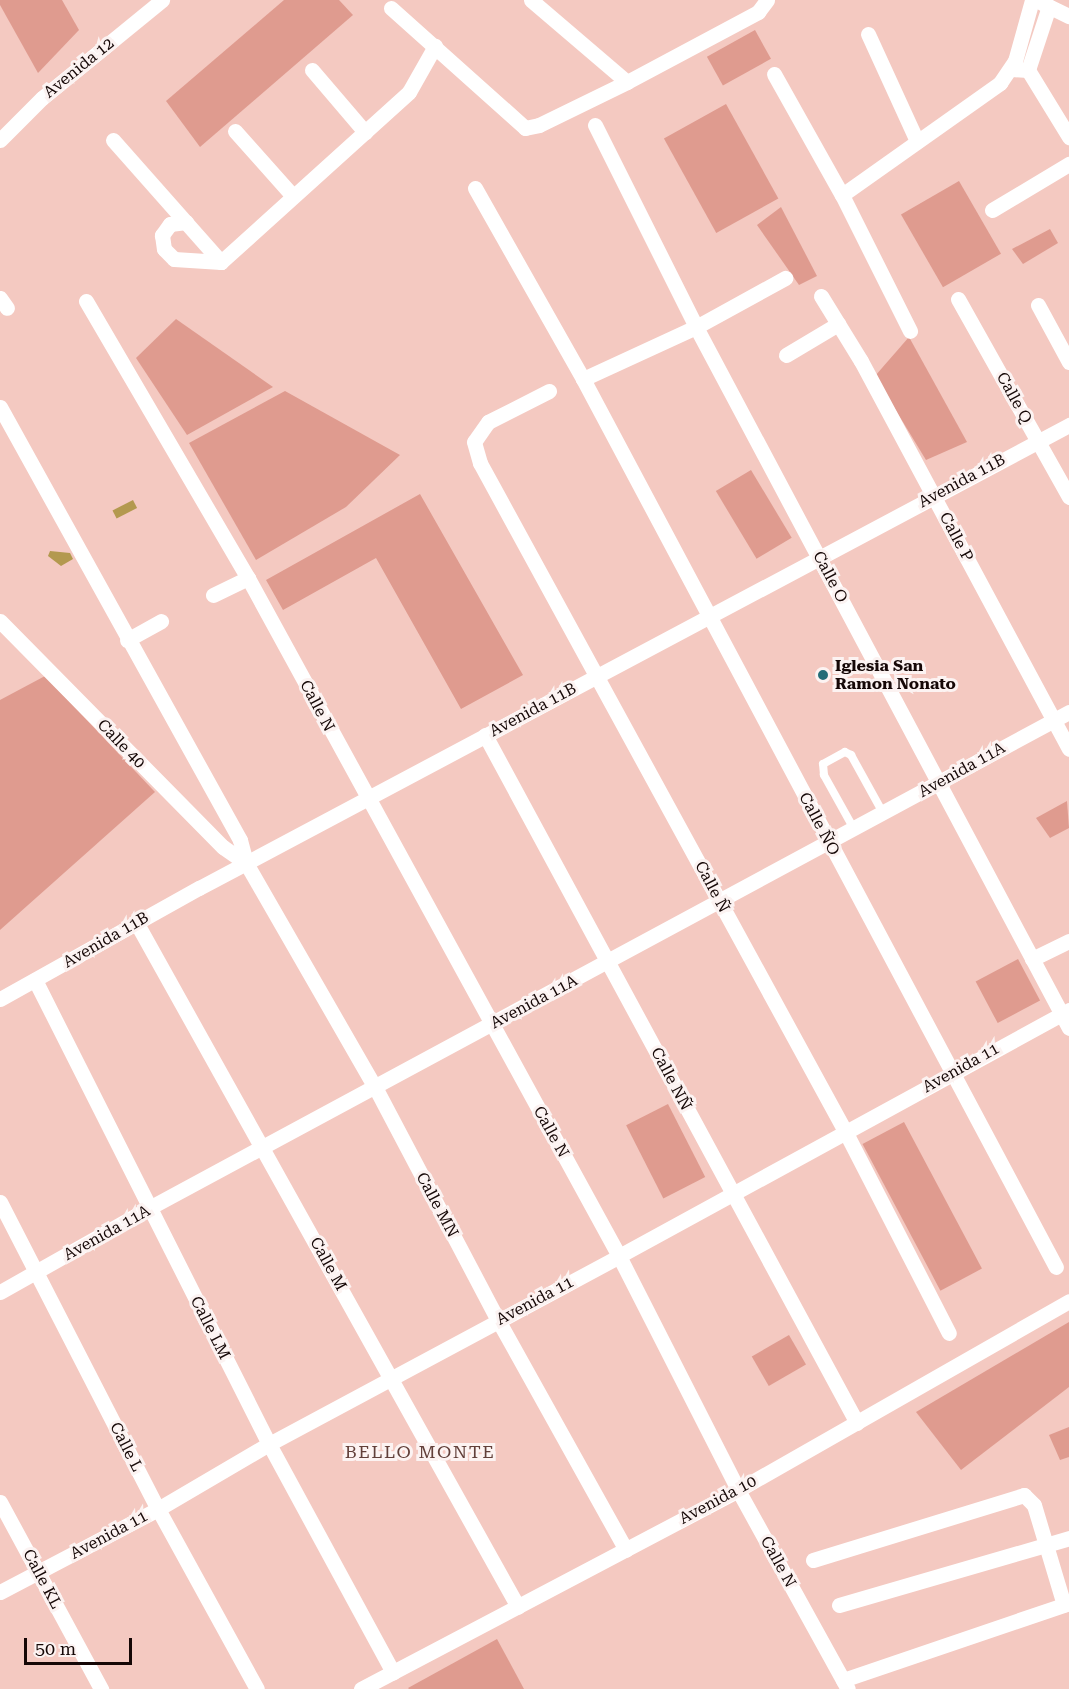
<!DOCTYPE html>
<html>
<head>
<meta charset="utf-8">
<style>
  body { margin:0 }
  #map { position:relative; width:1069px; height:1689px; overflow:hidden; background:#f4c9c1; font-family:"Roboto Serif",serif }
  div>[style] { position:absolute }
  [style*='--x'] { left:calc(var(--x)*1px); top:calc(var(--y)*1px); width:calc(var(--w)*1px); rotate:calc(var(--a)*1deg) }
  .green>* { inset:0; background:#df9b8f; transform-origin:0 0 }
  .water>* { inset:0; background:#b3994f; transform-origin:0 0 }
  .lane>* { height:8px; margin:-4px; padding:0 4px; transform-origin:4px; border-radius:4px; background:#fff }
  .street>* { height:15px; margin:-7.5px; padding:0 7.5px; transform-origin:7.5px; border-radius:7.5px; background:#fff }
  .dots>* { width:16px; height:16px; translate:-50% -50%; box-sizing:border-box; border:3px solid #fcf3f2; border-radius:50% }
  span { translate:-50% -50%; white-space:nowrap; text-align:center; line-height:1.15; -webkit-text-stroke:6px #fcf3f2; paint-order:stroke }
  .street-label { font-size:16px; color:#150706 }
  .poi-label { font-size:16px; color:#150706; font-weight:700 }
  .left { translate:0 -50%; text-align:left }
  .neighbourhood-label { font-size:18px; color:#613f39; letter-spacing:1.5px }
  .scale { position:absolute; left:24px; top:1638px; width:108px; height:27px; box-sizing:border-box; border:3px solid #150706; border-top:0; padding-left:8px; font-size:18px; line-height:21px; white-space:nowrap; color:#150706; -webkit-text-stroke:4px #fcf3f2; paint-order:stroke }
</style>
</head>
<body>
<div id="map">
  <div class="green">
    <div style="clip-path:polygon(0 0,62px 0,79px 30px,38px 73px,0 5px)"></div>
    <div style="clip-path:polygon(284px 0,339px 0,353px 15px,200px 147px,166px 101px)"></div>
    <div style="left:755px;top:30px;width:33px;height:55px;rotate:61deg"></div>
    <div style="left:726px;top:104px;width:108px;height:71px;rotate:61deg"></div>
    <div style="left:959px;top:181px;width:84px;height:67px;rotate:60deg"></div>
    <div style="clip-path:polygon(781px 207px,817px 276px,799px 285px,757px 225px)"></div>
    <div style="clip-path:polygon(1050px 229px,1058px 243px,1023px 264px,1012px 249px)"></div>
    <div style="clip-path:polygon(176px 319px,273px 387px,187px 435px,136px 358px)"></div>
    <div style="clip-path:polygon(909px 337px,967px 442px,926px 460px,875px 376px)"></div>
    <div style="clip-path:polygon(285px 391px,400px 455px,346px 507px,256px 560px,189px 443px)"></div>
    <div style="left:751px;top:470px;width:79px;height:41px;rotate:59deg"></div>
    <div style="clip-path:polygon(420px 494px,523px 675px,461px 709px,376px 558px,283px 610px,266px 580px)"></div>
    <div style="clip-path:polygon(45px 676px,155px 792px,0 930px,0 700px)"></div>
    <div style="clip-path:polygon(1067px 801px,1069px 828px,1050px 838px,1036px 818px)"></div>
    <div style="left:1018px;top:959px;width:47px;height:48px;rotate:62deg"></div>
    <div style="left:668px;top:1104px;width:82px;height:47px;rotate:63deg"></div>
    <div style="left:904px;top:1122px;width:166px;height:47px;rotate:62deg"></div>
    <div style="clip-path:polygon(1069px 1322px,1069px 1387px,961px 1470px,916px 1412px)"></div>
    <div style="left:789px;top:1335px;width:34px;height:43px;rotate:60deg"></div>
    <div style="clip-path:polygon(1069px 1427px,1069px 1457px,1060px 1460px,1049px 1435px)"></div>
    <div style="clip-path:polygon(497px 1639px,524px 1689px,409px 1689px,408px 1688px)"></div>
  </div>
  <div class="water">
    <div style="left:133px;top:500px;width:9px;height:23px;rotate:63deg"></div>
    <div style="clip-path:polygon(50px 551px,70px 553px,73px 559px,61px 566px,48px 556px)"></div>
  </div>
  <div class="lane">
    <div style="--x:854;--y:829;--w:62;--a:-119.1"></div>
    <div style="--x:824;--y:775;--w:11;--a:-95"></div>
    <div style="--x:823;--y:764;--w:25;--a:-29"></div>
    <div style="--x:845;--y:752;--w:7;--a:27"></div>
    <div style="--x:851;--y:755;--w:66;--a:61.1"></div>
  </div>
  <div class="street">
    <div style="--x:531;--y:0;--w:126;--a:40.5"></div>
    <div style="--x:1042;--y:3;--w:30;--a:26"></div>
    <div style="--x:391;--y:8;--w:180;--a:41.8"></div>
    <div style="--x:525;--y:128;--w:14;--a:-12"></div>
    <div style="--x:539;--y:125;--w:98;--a:-26"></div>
    <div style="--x:627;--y:82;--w:149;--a:-28.1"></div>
    <div style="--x:758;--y:12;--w:15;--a:-53"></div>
    <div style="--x:868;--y:34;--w:118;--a:65.4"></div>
    <div style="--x:1012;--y:69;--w:16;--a:4"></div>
    <div style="--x:1028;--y:70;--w:79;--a:58.5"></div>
    <div style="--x:312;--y:70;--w:82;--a:49.5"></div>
    <div style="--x:1028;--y:70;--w:67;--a:-71.8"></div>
    <div style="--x:774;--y:74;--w:139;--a:60.7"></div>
    <div style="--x:842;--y:195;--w:152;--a:63.4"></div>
    <div style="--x:595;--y:125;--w:226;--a:63.4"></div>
    <div style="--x:696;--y:327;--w:794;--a:61.98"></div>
    <div style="--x:235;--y:131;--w:87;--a:48.3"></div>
    <div style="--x:0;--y:140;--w:59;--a:-45"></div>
    <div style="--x:42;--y:98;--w:155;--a:-39.2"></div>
    <div style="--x:113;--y:140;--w:163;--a:48.5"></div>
    <div style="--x:221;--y:262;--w:253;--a:-42.1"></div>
    <div style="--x:409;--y:92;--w:53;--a:-60.5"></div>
    <div style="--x:475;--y:188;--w:219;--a:60.5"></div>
    <div style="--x:583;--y:379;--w:1006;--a:61.96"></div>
    <div style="--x:842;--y:195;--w:194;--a:-35.3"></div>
    <div style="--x:1000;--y:83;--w:27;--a:-56"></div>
    <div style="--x:1015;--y:61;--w:63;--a:-74.4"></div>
    <div style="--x:992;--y:210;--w:90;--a:-30.9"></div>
    <div style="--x:186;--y:222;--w:16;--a:173"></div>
    <div style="--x:170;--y:224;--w:14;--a:126"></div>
    <div style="--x:162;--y:235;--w:14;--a:82"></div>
    <div style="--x:164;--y:249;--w:14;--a:45"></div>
    <div style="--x:174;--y:259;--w:47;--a:3.7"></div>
    <div style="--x:821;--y:296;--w:76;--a:58.4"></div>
    <div style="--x:861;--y:361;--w:440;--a:61.8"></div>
    <div style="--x:0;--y:298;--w:12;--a:55"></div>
    <div style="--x:958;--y:299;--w:227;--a:60.7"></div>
    <div style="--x:86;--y:301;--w:321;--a:59.7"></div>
    <div style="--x:248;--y:578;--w:773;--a:61.31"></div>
    <div style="--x:619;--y:1256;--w:263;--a:63"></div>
    <div style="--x:738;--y:1490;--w:227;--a:61.1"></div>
    <div style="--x:1038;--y:305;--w:65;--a:61.5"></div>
    <div style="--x:786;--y:355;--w:61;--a:-30.8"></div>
    <div style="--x:583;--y:379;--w:124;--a:-24.7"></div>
    <div style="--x:696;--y:327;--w:102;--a:-28.8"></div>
    <div style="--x:549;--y:391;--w:68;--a:153.1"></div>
    <div style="--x:488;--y:422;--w:24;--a:125"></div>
    <div style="--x:474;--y:442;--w:22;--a:74"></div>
    <div style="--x:480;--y:463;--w:761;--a:61.35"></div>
    <div style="--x:845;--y:1131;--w:227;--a:62.8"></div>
    <div style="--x:0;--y:407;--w:495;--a:61"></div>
    <div style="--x:240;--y:840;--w:24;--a:75"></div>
    <div style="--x:246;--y:863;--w:258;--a:60.1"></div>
    <div style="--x:375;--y:1087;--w:263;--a:62.2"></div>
    <div style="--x:498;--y:1320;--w:263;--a:60.9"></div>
    <div style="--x:213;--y:595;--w:39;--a:-26"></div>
    <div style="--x:0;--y:621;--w:317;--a:45.4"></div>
    <div style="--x:223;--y:847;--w:28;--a:35"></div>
    <div style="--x:127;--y:640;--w:39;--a:-29"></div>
    <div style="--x:485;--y:735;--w:782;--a:61.6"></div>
    <div style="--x:136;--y:922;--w:784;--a:60.85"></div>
    <div style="--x:1032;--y:959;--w:41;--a:-25.9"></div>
    <div style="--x:35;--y:980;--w:520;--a:63.24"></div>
    <div style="--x:269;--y:1444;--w:260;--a:61.5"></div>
    <div style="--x:0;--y:999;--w:228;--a:-29.2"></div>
    <div style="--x:199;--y:888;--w:986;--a:-28.02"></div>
    <div style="--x:0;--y:1202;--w:345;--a:62.8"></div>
    <div style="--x:158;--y:1509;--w:205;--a:61.2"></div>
    <div style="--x:0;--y:1292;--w:171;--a:-29.4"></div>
    <div style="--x:149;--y:1208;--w:1045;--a:-28.33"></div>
    <div style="--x:0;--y:1502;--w:213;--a:61.6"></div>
    <div style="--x:813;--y:1560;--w:221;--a:-17.1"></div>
    <div style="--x:1024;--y:1495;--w:14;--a:45"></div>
    <div style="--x:1034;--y:1505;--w:104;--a:73.3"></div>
    <div style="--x:0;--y:1592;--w:178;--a:-27.7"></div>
    <div style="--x:158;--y:1509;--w:129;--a:-30.4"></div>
    <div style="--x:269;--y:1444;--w:397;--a:-28.2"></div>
    <div style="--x:619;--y:1256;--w:513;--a:-28.66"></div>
    <div style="--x:839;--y:1605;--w:240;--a:-16.2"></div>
    <div style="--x:843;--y:1680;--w:239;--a:-18.8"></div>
    <div style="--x:361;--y:1689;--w:426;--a:-27.8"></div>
    <div style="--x:738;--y:1490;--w:381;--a:-29.7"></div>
  </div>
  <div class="dots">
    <div style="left:823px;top:675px;background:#246d78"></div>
  </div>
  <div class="street-label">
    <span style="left:79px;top:68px;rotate:-39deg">Avenida 12</span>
    <span style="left:1014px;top:398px;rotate:61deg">Calle Q</span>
    <span style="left:962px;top:481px;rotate:-28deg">Avenida 11B</span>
    <span style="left:956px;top:537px;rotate:62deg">Calle P</span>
    <span style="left:830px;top:577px;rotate:62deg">Calle O</span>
    <span style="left:317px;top:706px;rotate:62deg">Calle N</span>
    <span style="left:533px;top:710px;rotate:-28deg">Avenida 11B</span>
    <span style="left:121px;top:744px;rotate:46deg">Calle 40</span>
    <span style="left:962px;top:770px;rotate:-29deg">Avenida 11A</span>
    <span style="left:819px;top:824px;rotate:62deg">Calle ÑO</span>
    <span style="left:712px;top:887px;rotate:62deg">Calle Ñ</span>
    <span style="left:106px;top:940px;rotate:-30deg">Avenida 11B</span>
    <span style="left:534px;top:1002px;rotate:-28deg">Avenida 11A</span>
    <span style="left:961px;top:1068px;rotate:-29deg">Avenida 11</span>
    <span style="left:671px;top:1079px;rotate:62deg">Calle NÑ</span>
    <span style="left:551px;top:1132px;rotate:61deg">Calle N</span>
    <span style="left:437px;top:1205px;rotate:62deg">Calle MN</span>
    <span style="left:107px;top:1233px;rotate:-29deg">Avenida 11A</span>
    <span style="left:328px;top:1264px;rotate:61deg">Calle M</span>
    <span style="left:535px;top:1301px;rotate:-28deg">Avenida 11</span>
    <span style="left:210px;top:1328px;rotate:63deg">Calle LM</span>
    <span style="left:126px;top:1447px;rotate:63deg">Calle L</span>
    <span style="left:718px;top:1500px;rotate:-28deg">Avenida 10</span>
    <span style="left:109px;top:1535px;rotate:-28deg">Avenida 11</span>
    <span style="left:778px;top:1562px;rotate:61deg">Calle N</span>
    <span style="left:42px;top:1579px;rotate:62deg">Calle KL</span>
  </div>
  <div class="poi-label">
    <span class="left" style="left:835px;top:675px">Iglesia San<br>Ramon Nonato</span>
  </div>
  <div class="neighbourhood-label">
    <span style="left:420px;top:1452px">BELLO MONTE</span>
  </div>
  <div class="scale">50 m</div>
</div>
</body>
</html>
